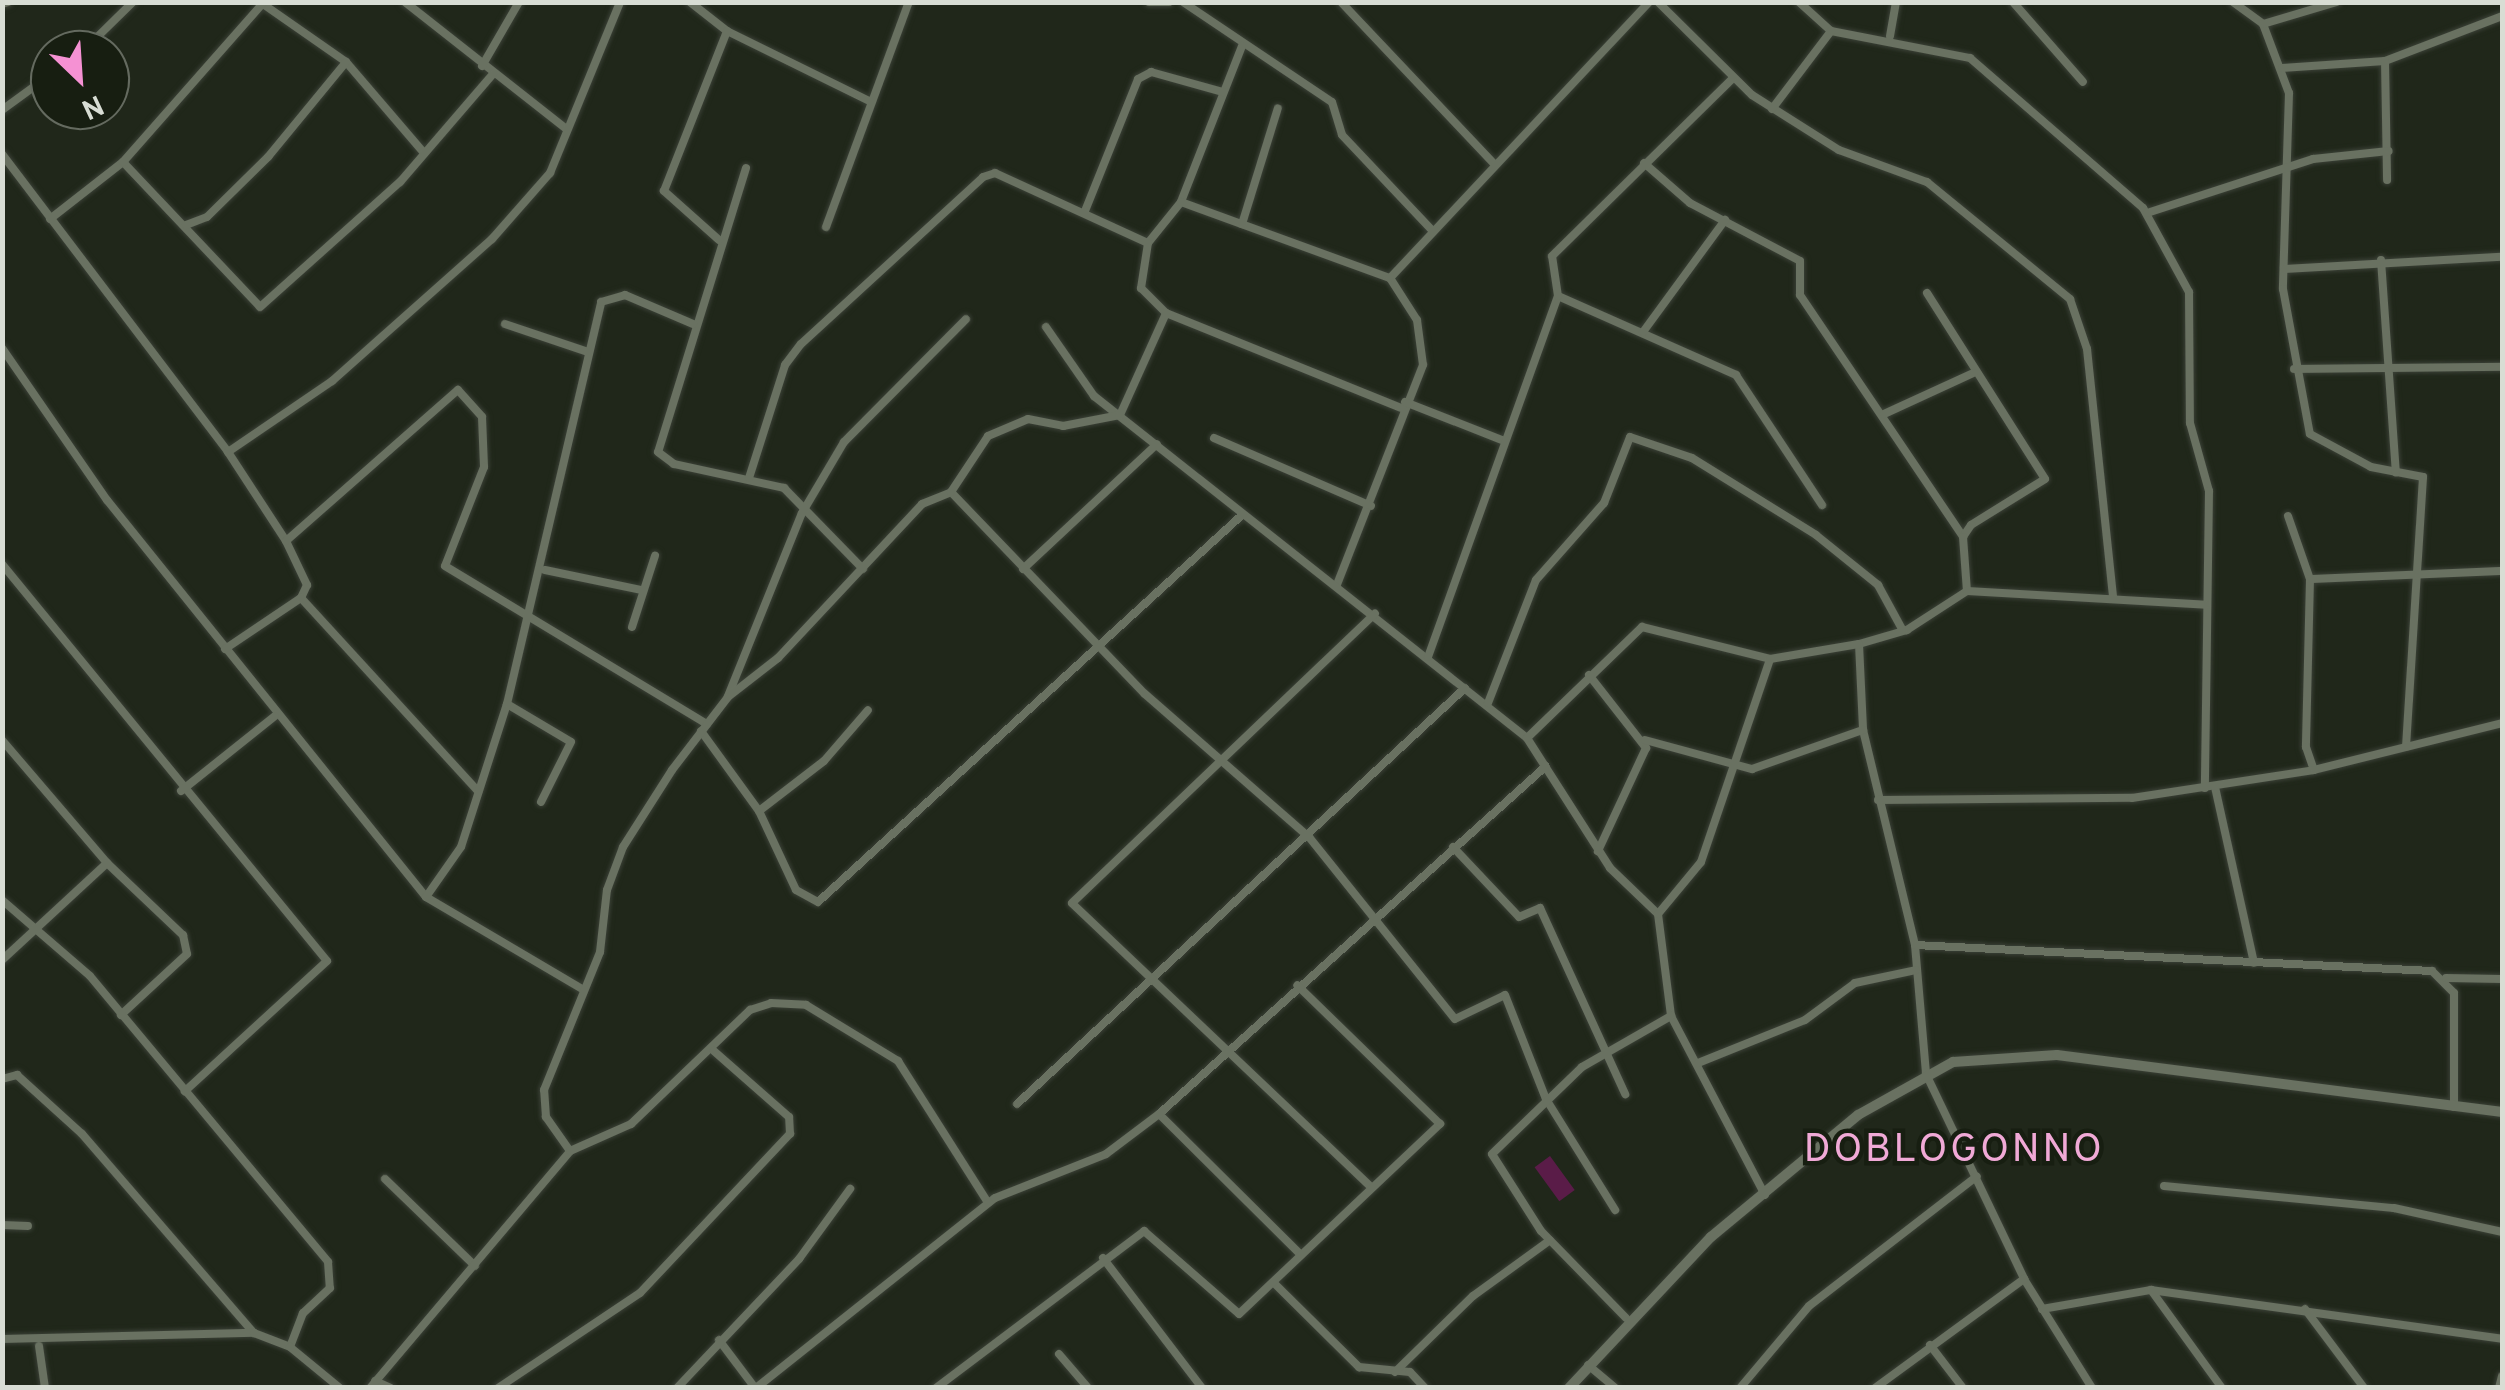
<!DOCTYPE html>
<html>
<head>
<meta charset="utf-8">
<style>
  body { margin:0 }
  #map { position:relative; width:2505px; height:1390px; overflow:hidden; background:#20271a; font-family:Overpass,sans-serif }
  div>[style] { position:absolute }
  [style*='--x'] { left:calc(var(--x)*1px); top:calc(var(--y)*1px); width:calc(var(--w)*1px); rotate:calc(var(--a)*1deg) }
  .green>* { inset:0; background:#5a1c48; transform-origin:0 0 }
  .roads { filter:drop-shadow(0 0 2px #3b4137) drop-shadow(0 0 2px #3b4137) }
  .minor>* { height:8px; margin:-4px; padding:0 4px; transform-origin:4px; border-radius:4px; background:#697161 }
  .tertiary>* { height:10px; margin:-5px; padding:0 5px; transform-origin:5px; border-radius:5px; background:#697161 }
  span { translate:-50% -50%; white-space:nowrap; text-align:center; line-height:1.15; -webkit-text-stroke:9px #171e11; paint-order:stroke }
  .quarter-label { font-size:40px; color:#f0a9d6; letter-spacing:2.5px }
  .frame { position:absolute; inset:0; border:5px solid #d8ddd4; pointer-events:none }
  .north { position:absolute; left:30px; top:30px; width:100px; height:100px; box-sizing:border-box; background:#171e11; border:2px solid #646a5f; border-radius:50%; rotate:155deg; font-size:28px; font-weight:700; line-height:40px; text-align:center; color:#d8ddd4 }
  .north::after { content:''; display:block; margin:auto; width:35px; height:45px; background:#f591d3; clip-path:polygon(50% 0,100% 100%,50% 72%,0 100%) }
</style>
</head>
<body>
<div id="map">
  <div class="green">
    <div style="left:1550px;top:1156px;width:42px;height:19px;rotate:54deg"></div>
  </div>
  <div class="roads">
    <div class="minor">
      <div style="--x:405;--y:2;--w:204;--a:38.2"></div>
      <div style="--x:690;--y:2;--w:47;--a:38.1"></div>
      <div style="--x:727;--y:31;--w:158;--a:26.2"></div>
      <div style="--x:1149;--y:2;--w:20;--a:0"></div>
      <div style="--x:1183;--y:2;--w:179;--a:33.9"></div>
      <div style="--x:1332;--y:102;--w:34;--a:73"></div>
      <div style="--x:1342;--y:135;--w:129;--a:46.6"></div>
      <div style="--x:1341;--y:2;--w:223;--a:46.6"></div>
      <div style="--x:1658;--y:2;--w:132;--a:44.7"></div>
      <div style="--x:1752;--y:95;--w:103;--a:32.3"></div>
      <div style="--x:1839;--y:150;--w:94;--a:20"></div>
      <div style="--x:1927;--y:182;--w:185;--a:39.3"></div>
      <div style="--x:2070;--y:299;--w:53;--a:71.2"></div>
      <div style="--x:2087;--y:349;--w:249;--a:84"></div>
      <div style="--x:1799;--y:2;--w:43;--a:42.2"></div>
      <div style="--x:1831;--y:31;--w:142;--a:11"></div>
      <div style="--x:1970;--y:58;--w:229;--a:40.9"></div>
      <div style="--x:2143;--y:208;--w:96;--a:61.3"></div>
      <div style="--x:2189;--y:292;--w:131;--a:89.6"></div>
      <div style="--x:2190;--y:423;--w:71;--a:74.4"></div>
      <div style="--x:2209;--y:491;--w:297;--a:90.8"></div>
      <div style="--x:2013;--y:2;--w:106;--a:48.8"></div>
      <div style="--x:2233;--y:2;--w:37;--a:36"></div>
      <div style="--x:2263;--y:24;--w:74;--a:69.4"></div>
      <div style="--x:2289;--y:93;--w:196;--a:91.8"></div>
      <div style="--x:2283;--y:289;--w:147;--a:79.5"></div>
      <div style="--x:2310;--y:434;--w:69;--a:28.4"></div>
      <div style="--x:2371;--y:467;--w:53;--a:10.9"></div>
      <div style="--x:2423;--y:477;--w:270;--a:93.6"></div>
      <div style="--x:2;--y:4;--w:6;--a:-18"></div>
      <div style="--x:263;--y:4;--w:101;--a:34.9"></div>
      <div style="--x:346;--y:62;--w:120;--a:49.4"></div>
      <div style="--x:2263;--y:24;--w:77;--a:-16.6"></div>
      <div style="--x:1890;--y:36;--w:35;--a:-80"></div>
      <div style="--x:1242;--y:46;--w:168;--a:111.4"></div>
      <div style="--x:1181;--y:202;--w:53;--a:128.8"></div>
      <div style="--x:1148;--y:243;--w:46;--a:98.8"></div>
      <div style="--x:1141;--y:288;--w:35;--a:45"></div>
      <div style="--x:1166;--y:313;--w:253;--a:22"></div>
      <div style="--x:84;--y:50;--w:69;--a:-44.4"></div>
      <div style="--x:2385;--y:61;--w:125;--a:-21"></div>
      <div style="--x:482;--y:66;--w:74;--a:-60"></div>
      <div style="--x:2282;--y:68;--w:103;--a:-3.9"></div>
      <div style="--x:2385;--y:61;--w:119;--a:89"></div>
      <div style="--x:1772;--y:109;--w:98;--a:-52.9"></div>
      <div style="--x:2;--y:110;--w:59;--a:-36.1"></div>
      <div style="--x:2;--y:154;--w:374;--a:52.8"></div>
      <div style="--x:228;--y:452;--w:106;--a:56.9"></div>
      <div style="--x:286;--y:541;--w:49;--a:64.5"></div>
      <div style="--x:307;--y:585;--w:14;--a:115"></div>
      <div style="--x:123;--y:162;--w:199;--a:46.6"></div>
      <div style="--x:260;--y:307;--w:188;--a:-41.8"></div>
      <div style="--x:400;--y:182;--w:143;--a:-49.3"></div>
      <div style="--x:1644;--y:163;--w:61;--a:41"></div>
      <div style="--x:1690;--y:203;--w:124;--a:27.8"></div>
      <div style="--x:1800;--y:261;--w:34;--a:90"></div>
      <div style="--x:1800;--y:295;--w:292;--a:56"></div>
      <div style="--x:746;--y:168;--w:297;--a:107.2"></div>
      <div style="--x:658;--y:452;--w:20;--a:37"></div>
      <div style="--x:674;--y:464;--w:113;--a:12.3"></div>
      <div style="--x:784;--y:488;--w:113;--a:45.7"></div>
      <div style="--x:1181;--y:202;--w:222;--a:20"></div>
      <div style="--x:1390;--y:278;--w:50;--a:57.3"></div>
      <div style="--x:1417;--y:320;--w:45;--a:82.4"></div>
      <div style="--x:1423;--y:365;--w:236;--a:111.4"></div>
      <div style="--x:1085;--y:211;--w:142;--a:-68.1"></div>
      <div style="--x:1138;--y:79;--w:15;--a:-28"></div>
      <div style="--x:1151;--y:72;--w:75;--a:15.5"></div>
      <div style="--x:2147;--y:213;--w:175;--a:-18"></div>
      <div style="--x:2313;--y:159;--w:76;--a:-6"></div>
      <div style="--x:50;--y:219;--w:93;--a:-38"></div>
      <div style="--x:123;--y:162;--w:213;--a:-48.6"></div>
      <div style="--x:1242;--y:224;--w:121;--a:-72.8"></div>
      <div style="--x:186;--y:225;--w:22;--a:-21"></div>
      <div style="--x:207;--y:217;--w:86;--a:-44.5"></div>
      <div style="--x:268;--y:157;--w:123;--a:-50.6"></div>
      <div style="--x:826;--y:227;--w:240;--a:-69.8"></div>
      <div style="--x:719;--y:240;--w:74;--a:-138.3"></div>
      <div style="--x:664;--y:191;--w:172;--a:-68.5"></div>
      <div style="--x:2381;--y:260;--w:213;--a:86"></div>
      <div style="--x:2284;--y:269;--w:218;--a:-3.2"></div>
      <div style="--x:1390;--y:278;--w:378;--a:-46.8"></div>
      <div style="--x:1927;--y:293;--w:220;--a:57.6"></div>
      <div style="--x:2045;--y:479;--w:87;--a:148.1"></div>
      <div style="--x:1971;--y:525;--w:14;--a:124"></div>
      <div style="--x:1963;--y:537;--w:54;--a:85.8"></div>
      <div style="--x:1967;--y:591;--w:72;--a:147"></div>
      <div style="--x:1907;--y:630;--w:50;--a:163.7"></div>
      <div style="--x:1859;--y:644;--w:86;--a:87.3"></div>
      <div style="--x:1863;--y:730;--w:221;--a:76.4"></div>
      <div style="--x:1915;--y:945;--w:129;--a:85.1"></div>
      <div style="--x:1926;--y:1074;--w:227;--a:64.4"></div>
      <div style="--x:2024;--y:1279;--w:128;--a:58"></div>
      <div style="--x:1558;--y:296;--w:195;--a:23.9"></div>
      <div style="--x:1736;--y:375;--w:156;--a:56.5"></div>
      <div style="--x:505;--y:324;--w:88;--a:18.6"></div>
      <div style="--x:1046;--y:327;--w:84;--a:55.2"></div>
      <div style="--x:1094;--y:396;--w:552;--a:38.3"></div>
      <div style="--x:1527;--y:738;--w:154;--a:57.4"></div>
      <div style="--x:1610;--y:868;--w:66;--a:43.8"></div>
      <div style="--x:1658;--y:914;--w:103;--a:82.7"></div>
      <div style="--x:1671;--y:1016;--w:202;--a:62.3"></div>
      <div style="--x:1643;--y:332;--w:139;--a:-53.8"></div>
      <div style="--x:2;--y:348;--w:185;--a:55.4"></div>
      <div style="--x:107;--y:500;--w:509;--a:51.22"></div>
      <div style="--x:426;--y:897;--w:181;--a:30.5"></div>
      <div style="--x:2294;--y:369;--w:208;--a:-0.6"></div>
      <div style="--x:1405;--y:402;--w:104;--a:21.4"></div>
      <div style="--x:1884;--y:414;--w:98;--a:-24.7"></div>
      <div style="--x:1214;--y:438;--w:171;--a:23.4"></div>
      <div style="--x:228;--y:452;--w:126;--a:-34.3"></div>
      <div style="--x:332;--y:381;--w:214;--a:-41.6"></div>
      <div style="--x:492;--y:239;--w:88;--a:-48.7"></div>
      <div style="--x:550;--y:173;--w:185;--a:-67.7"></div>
      <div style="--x:749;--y:478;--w:119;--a:-72.3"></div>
      <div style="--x:785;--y:365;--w:26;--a:-53"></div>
      <div style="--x:801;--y:344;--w:247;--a:-42.5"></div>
      <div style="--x:983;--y:177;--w:13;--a:-18"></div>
      <div style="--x:995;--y:173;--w:168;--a:24.6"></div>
      <div style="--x:951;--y:492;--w:280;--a:46.2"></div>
      <div style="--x:1145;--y:694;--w:218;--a:41.1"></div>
      <div style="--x:1309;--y:837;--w:233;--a:51.3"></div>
      <div style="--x:1455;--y:1019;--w:55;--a:-25.6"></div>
      <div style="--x:1505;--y:995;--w:112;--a:68.5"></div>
      <div style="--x:1546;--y:1099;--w:131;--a:58.1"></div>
      <div style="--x:2288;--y:516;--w:67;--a:70.8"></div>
      <div style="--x:2310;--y:579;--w:168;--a:91.4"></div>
      <div style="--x:2306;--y:747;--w:24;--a:71"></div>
      <div style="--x:286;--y:541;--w:229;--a:-41.3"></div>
      <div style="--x:458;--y:390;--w:36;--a:48"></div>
      <div style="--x:482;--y:417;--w:50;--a:87.7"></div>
      <div style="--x:484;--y:467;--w:106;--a:111.5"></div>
      <div style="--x:445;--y:566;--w:306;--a:31.1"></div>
      <div style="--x:2;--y:564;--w:513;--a:50.69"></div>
      <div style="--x:327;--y:961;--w:193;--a:137.5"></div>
      <div style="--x:1023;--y:569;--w:183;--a:-43"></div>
      <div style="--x:545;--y:570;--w:99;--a:11.7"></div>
      <div style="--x:2310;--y:579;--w:192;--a:-2.4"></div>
      <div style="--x:1967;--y:591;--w:240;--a:3.3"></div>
      <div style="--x:632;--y:627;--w:75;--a:-72.1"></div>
      <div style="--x:225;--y:649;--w:92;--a:-33.9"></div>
      <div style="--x:301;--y:598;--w:262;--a:47.5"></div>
      <div style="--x:1428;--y:657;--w:384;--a:-70.2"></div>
      <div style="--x:1558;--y:296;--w:40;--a:-98.5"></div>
      <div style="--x:1552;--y:256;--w:254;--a:-44.5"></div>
      <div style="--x:1589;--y:675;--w:93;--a:52"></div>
      <div style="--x:1646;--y:748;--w:114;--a:115"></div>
      <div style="--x:728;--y:696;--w:197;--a:-68"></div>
      <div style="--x:802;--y:513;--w:82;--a:-59.4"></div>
      <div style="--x:844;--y:442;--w:173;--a:-45.2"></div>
      <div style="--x:1488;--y:703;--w:132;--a:-68.7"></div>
      <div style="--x:1536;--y:580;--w:103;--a:-48.6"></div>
      <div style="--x:1604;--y:503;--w:71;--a:-68.5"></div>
      <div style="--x:1630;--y:437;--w:65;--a:18.7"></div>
      <div style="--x:1692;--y:458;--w:146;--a:31.8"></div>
      <div style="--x:1816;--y:535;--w:80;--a:38.9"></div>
      <div style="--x:1878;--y:585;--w:50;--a:61.4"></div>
      <div style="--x:507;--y:704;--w:74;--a:30.7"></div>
      <div style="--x:571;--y:742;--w:67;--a:116.6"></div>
      <div style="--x:701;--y:731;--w:99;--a:54.1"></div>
      <div style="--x:759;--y:811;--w:87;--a:64.9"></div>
      <div style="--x:796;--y:890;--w:25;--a:29"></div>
      <div style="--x:818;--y:902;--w:574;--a:-42.39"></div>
      <div style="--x:1527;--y:738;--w:160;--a:-44"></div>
      <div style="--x:1642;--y:627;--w:132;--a:14"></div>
      <div style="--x:1770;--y:659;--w:90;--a:-9.6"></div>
      <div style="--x:2;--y:740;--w:162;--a:49.5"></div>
      <div style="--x:107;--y:863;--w:105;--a:43.5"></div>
      <div style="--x:183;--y:935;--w:19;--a:78"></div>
      <div style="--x:187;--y:954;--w:90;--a:137.3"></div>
      <div style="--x:1645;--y:740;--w:111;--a:15.2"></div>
      <div style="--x:1752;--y:769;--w:118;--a:-19.4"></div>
      <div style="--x:2215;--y:787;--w:180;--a:77.5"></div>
      <div style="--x:181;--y:791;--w:120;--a:-38.6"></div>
      <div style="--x:1878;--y:800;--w:254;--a:-0.5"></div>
      <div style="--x:2132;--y:798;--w:184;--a:-8.7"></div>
      <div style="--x:2314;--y:770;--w:194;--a:-14"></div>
      <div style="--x:759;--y:811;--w:82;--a:-37.6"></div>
      <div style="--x:824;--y:761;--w:67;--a:-49.2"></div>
      <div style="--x:1453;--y:847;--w:96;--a:46.7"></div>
      <div style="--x:1519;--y:917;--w:23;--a:-23"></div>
      <div style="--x:1540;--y:908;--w:205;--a:65.4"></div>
      <div style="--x:426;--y:897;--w:61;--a:-55"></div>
      <div style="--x:461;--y:847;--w:150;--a:-72.2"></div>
      <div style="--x:507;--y:704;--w:413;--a:-76.8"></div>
      <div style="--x:601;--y:302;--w:25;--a:-16"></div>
      <div style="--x:625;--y:295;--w:74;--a:23.1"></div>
      <div style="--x:2;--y:900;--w:116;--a:40.8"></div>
      <div style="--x:90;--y:976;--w:372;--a:50.2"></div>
      <div style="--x:328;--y:1262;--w:26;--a:86"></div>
      <div style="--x:330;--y:1288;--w:37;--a:137"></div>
      <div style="--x:303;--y:1313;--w:36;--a:111"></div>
      <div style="--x:1658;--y:914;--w:67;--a:-50.4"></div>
      <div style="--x:1701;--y:862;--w:214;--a:-71.2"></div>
      <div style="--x:1915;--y:945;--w:518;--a:2.88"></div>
      <div style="--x:2432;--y:971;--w:31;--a:45"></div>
      <div style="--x:2454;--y:993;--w:114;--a:90"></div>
      <div style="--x:2;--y:960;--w:143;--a:-42.7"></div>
      <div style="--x:2446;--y:978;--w:56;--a:1"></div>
      <div style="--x:1698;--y:1063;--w:115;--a:-21.9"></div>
      <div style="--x:1805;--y:1020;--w:62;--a:-36.5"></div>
      <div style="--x:1855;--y:983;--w:62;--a:-12"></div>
      <div style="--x:2;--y:1079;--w:16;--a:-15"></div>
      <div style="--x:17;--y:1075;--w:88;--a:42.2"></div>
      <div style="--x:82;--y:1134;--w:263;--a:49.2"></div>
      <div style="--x:1017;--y:1104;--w:611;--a:-42.88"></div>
      <div style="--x:1159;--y:1114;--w:200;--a:44.8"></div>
      <div style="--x:570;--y:1151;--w:42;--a:-125.2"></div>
      <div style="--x:546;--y:1117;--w:27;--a:-94"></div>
      <div style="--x:544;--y:1090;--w:149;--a:-67.9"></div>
      <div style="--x:600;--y:952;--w:62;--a:-83.6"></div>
      <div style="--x:607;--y:890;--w:46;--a:-69.6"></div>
      <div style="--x:623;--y:847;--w:91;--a:-57.5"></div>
      <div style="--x:672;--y:770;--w:92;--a:-52.5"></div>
      <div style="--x:728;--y:697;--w:63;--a:-38"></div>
      <div style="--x:778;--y:658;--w:211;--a:-46.9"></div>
      <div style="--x:922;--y:504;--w:31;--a:-22"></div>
      <div style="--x:951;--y:492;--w:67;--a:-56.5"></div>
      <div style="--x:988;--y:436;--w:43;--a:-23"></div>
      <div style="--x:1028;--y:419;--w:36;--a:11"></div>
      <div style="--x:1063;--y:426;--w:58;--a:-10.9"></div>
      <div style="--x:1120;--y:415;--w:112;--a:-65.7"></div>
      <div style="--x:385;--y:1179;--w:125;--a:44"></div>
      <div style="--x:2164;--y:1186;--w:231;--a:5.5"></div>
      <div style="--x:2394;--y:1208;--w:111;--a:12.5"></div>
      <div style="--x:1371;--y:1187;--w:412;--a:-136.5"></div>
      <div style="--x:1072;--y:903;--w:419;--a:-43.7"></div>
      <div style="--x:2;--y:1225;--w:26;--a:2"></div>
      <div style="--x:1103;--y:1258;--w:163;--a:52.7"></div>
      <div style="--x:1274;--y:1283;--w:120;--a:44.7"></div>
      <div style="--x:1359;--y:1367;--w:51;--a:5.6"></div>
      <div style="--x:1410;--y:1372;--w:22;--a:47"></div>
      <div style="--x:2151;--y:1290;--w:121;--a:54.1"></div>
      <div style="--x:2042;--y:1309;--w:111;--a:-9.9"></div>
      <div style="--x:2151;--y:1290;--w:354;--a:7.9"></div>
      <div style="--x:2305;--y:1309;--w:99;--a:53.2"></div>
      <div style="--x:1626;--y:1318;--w:122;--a:-134.3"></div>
      <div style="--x:1541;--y:1231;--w:91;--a:-122.5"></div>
      <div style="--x:1492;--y:1154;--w:125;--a:-44"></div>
      <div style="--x:1582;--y:1067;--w:103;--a:-29.8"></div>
      <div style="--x:2;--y:1339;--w:252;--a:-1.4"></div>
      <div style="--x:254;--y:1333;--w:39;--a:21"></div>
      <div style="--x:290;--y:1347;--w:65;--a:39.4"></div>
      <div style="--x:719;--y:1340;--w:60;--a:53.1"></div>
      <div style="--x:1930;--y:1345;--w:54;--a:52.5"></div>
      <div style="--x:39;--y:1346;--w:42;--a:81.9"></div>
      <div style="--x:1059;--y:1354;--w:45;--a:49.5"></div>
      <div style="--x:1588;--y:1365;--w:35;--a:40"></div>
      <div style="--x:1395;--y:1372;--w:109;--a:-44.3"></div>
      <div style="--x:1473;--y:1296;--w:95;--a:-36"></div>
      <div style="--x:375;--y:1381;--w:17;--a:24"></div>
      <div style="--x:370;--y:1388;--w:310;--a:-49.8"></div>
      <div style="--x:570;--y:1151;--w:67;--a:-23.9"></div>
      <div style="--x:631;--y:1124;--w:165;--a:-43.8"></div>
      <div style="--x:750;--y:1010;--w:22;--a:-18"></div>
      <div style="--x:771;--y:1003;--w:35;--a:3"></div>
      <div style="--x:806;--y:1005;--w:108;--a:31.3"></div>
      <div style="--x:898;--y:1061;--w:168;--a:57.6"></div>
      <div style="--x:498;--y:1388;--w:171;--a:-33.8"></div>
      <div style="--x:640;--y:1293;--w:219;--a:-46.7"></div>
      <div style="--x:790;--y:1134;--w:17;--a:-93"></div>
      <div style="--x:789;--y:1117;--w:100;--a:-138.7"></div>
      <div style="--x:677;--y:1388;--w:178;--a:-46.6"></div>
      <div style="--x:799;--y:1259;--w:87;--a:-53.9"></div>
      <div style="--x:756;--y:1388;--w:305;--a:-38.5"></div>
      <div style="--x:995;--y:1198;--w:119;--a:-21.6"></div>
      <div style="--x:1106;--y:1154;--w:66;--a:-37"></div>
      <div style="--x:1159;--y:1114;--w:520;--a:-41.96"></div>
      <div style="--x:936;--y:1388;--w:261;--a:-37"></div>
      <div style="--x:1144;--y:1231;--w:126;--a:41.1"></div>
      <div style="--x:1239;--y:1314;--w:277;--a:-43.4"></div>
      <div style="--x:1440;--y:1124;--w:199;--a:-135.8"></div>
      <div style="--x:1740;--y:1388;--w:107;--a:-49.9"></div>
      <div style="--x:1809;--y:1306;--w:212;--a:-37.7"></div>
      <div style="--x:1875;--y:1388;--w:185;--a:-36.2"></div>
      <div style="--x:2499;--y:1388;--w:12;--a:-76"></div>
    </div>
    <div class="tertiary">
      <div style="--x:1569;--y:1388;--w:207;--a:-46.8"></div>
      <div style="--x:1711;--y:1237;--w:191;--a:-39.7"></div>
      <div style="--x:1858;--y:1115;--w:109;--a:-29.2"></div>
      <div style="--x:1953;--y:1062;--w:104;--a:-3.9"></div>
      <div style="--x:2057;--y:1055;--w:449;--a:7.3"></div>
    </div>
  </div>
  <div class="quarter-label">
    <span style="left:1954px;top:1151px">DOBLOGONNO</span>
  </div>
  <div class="frame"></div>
  <div class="north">N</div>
</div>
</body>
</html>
